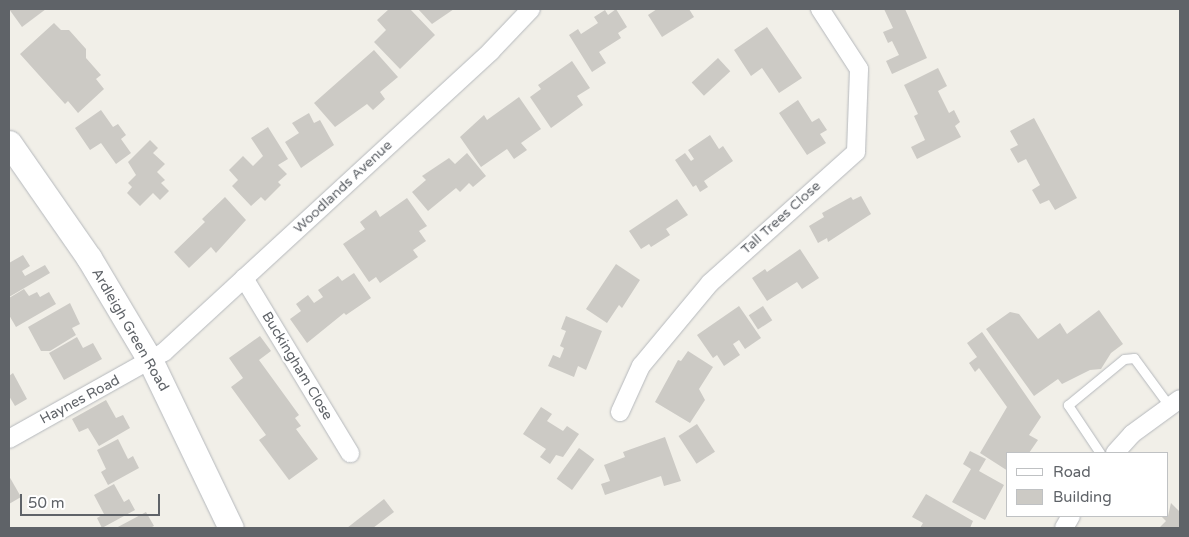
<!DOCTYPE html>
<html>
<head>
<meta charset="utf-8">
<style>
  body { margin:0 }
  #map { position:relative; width:1189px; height:537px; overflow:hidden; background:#f1efe8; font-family:"Varela Round",sans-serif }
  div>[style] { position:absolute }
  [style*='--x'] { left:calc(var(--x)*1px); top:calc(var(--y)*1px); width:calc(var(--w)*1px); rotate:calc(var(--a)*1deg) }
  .building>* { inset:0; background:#cccac5; transform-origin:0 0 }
  .roads { filter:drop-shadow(0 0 1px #b5b8bc) drop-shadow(0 0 1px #b5b8bc) }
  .lane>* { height:9px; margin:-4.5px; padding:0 4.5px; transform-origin:4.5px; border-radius:4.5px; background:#fff }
  .street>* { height:18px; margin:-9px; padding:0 9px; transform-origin:9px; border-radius:9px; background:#fff }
  .secondary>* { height:25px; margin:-12.5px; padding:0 12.5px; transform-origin:12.5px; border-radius:12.5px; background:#fff }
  span { translate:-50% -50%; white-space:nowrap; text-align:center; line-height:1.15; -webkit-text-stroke:4.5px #fff; paint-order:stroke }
  .street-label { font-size:14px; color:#5f6368 }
  .frame { position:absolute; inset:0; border:10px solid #5f6368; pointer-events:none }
  .legend { position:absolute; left:1006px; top:452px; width:162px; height:65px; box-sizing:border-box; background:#fff; border:1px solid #bfc1c3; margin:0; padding:6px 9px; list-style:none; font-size:15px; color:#5f6368 }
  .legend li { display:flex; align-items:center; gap:10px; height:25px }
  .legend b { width:25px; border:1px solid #bfc1c3 }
  .scale { position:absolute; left:20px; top:494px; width:140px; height:22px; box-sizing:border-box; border:2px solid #5f6368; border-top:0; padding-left:6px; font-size:15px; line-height:18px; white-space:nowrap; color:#5f6368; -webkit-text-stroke:4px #fff; paint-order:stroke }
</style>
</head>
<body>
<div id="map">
  <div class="building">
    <div style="clip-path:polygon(9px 9px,46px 9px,22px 27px)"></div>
    <div style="clip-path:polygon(389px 9px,410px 9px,435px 35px,400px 69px,374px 42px,386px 30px,377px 20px)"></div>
    <div style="clip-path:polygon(418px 9px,454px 9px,432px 24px)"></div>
    <div style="clip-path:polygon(616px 9px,627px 27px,618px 33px,621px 38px,599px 52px,606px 63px,592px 72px,569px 35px,578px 29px,581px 34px,598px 23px,594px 17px,605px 10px,608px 15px)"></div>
    <div style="clip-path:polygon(657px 9px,689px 9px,694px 17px,662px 37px,648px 15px)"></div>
    <div style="clip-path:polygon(884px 9px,905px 9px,927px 58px,892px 74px,886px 61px,899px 55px,892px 41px,888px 43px,883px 32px,893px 28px)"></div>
    <div style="clip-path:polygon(54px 23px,61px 30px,69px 30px,86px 49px,86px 58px,101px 75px,96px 79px,104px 89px,78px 113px,68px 101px,65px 104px,20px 54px)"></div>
    <div style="clip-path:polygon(767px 27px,802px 78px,779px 93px,762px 68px,751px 76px,734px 50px)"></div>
    <div style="clip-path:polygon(374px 50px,398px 77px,380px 92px,385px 99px,373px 110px,367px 104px,335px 127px,314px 103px)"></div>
    <div style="left:718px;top:58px;width:18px;height:36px;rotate:47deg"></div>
    <div style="clip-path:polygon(572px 61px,590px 88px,577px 96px,583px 105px,551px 128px,530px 97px,541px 89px,538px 85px)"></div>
    <div style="clip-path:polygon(938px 68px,947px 86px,938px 91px,949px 113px,954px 110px,960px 122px,955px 126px,961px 137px,917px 159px,911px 147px,925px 140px,914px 116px,918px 114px,904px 85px)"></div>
    <div style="clip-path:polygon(519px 97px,541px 129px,521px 143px,527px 150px,514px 159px,507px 149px,481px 167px,460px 137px,484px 115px,487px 120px)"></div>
    <div style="clip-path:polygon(798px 100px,812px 122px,819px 118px,827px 130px,820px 134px,826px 143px,807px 155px,779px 113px)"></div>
    <div style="clip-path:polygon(101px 110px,113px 127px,118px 124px,126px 135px,121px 139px,131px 153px,116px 164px,101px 143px,90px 150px,75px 128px)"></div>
    <div style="clip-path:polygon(309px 113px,314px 123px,320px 120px,334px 145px,301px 168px,285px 142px,299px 133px,292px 123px)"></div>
    <div style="clip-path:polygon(1034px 118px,1077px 198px,1055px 210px,1049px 200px,1040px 204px,1032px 190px,1040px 185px,1026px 159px,1018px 163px,1010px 149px,1018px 145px,1010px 131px)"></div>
    <div style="clip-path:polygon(268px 127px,288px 159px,278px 165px,287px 174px,278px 182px,281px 185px,265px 201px,261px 197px,251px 206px,232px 186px,238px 180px,229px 170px,243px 156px,253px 166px,263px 156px,251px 138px)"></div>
    <div style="clip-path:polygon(710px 135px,719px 149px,723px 146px,733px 161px,704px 181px,708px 187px,700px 192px,696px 185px,693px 187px,675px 160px,685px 153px,691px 161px,694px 159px,688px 150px)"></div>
    <div style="clip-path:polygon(150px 140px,158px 148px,153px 153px,165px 164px,157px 172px,165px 180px,161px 183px,169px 191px,160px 200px,153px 193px,140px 206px,127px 193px,132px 187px,128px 183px,136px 175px,128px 162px)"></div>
    <div style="clip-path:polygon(467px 153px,486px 176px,473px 187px,469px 183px,460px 192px,456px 188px,428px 211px,412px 192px,426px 180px,422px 176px,449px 158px,455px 164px)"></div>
    <div style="clip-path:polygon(861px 196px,871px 214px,828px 242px,827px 238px,818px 243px,809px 226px,824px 217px,822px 213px,851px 197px,853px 200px)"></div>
    <div style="clip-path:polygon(225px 197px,246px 220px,216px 253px,211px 247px,189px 268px,174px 252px,205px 222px,202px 219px)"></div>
    <div style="clip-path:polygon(407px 198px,427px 226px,419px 231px,426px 241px,413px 250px,418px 257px,380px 283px,376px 277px,369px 282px,343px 244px,365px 229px,360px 222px,376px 210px,380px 217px)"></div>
    <div style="clip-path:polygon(677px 199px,688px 215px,666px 229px,670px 235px,651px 247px,649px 244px,641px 249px,629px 231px)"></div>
    <div style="clip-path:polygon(800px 249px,819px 278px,802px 289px,797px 282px,767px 301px,752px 278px,765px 269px,767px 272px)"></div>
    <div style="clip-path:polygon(23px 255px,30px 266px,22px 271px,25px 276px,45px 265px,50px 273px,9px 297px,9px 263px)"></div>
    <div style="clip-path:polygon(616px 264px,640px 280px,622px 308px,619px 305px,607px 323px,586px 309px)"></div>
    <div style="clip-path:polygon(354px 273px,371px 298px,346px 315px,344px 313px,307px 343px,290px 319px,301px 311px,296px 304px,308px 295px,314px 303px,323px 297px,318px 290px,338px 276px,342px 281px)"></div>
    <div style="clip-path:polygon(24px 289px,29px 296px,37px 292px,40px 297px,49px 292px,56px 304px,16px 327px,9px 315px,9px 298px)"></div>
    <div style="clip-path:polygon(70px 303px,80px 324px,72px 328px,76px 335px,50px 351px,41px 351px,28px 327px)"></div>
    <div style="clip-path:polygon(739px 306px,761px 338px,745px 349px,739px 340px,733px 344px,740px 355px,724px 366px,717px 355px,713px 358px,697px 335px)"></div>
    <div style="left:763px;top:306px;width:17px;height:17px;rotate:57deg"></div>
    <div style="clip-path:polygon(1099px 310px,1123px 344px,1111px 353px,1101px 369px,1090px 370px,1062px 384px,1058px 379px,1034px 396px,986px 329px,1010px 312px,1019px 314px,1038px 339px,1060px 323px,1067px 334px)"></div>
    <div style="clip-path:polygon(566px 316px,602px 331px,586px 370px,578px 366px,574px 377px,548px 366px,553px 355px,560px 358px,564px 348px,560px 346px,566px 331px,561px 329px)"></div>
    <div style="clip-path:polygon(982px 332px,1041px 417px,1029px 435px,1038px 440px,1029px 453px,1008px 453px,1008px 471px,980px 453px,1007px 407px,979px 368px,975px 372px,969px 363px,977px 357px,967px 343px)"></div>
    <div style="clip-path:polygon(260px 336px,271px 351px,259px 360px,299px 415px,295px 418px,301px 426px,296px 429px,318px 459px,289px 480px,259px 440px,266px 435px,231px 387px,243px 378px,229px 358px)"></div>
    <div style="clip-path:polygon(77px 337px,83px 348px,93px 343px,102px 359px,64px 380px,49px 353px)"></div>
    <div style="clip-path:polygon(688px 351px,713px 367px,699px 389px,705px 400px,690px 423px,655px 402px,678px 360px,681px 361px)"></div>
    <div style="clip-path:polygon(13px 373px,27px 399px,15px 406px,9px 396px,9px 376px)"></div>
    <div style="clip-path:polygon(106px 400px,116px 418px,123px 415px,130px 428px,99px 446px,88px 428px,79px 432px,72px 419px)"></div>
    <div style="clip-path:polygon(541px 407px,552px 414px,547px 421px,563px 431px,567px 426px,579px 434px,563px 457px,556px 455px,550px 464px,540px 457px,546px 449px,523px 434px)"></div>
    <div style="left:697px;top:424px;width:33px;height:22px;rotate:57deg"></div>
    <div style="clip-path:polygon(665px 437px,681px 481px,664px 486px,661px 476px,605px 495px,601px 484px,610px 481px,604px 465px,625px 457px,623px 452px)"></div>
    <div style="clip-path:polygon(118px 439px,128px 459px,133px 456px,139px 468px,108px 485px,101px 472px,106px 469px,97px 450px)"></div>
    <div style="left:579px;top:448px;width:19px;height:38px;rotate:36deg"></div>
    <div style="clip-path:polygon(970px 451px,986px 459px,979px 471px,1004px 485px,985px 520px,952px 502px,971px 469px,963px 464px)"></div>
    <div style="clip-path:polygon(9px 476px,21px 497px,9px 504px)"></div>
    <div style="clip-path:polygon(114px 484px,124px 502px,129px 499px,135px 510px,102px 528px,97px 518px,104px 514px,94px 495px)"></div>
    <div style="clip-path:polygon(926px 494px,973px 521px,970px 528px,920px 528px,923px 523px,912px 517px)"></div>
    <div style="clip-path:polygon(384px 499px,394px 512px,373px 528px,347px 528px)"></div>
    <div style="clip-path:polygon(1171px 503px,1180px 512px,1180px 528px,1159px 528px,1166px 521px,1161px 516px,1168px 516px)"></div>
    <div style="clip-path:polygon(146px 512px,154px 526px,150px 528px,116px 528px)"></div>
  </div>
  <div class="roads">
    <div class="lane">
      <div style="--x:1100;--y:453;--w:58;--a:-123.7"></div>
      <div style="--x:1068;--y:405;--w:72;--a:-39.4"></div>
      <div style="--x:1124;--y:359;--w:10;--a:-6"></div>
      <div style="--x:1134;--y:358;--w:61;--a:53.7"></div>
    </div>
    <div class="street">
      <div style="--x:244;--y:278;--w:205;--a:58.8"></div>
      <div style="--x:620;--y:412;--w:51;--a:-65.5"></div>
      <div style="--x:641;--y:366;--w:108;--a:-50.3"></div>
      <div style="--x:710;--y:283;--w:196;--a:-41.9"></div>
      <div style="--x:856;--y:152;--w:83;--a:-87.9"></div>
      <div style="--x:859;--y:69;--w:72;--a:-123"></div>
      <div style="--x:9;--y:439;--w:178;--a:-29.3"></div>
      <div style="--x:164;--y:352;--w:444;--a:-42.6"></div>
      <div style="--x:491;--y:51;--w:58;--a:-46.4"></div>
      <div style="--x:1115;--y:453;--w:25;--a:-48"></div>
      <div style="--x:1132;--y:434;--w:59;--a:-36.1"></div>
      <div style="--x:1064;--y:528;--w:14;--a:-60"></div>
    </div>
    <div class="secondary">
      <div style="--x:9;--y:143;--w:140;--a:55.2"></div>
      <div style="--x:89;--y:258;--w:121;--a:59.2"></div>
      <div style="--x:151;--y:362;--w:184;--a:64.3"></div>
    </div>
  </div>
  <div class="street-label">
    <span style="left:343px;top:187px;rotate:-43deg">Woodlands Avenue</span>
    <span style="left:781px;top:218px;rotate:-42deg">Tall Trees Close</span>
    <span style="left:130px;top:330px;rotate:60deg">Ardleigh Green Road</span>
    <span style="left:297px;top:366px;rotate:59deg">Buckingham Close</span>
    <span style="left:80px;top:400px;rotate:-28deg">Haynes Road</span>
  </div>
  <div class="frame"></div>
  <ul class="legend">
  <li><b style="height:6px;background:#fff"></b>Road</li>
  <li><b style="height:14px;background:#cccac5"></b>Building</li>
  </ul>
  <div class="scale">50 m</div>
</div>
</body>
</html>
